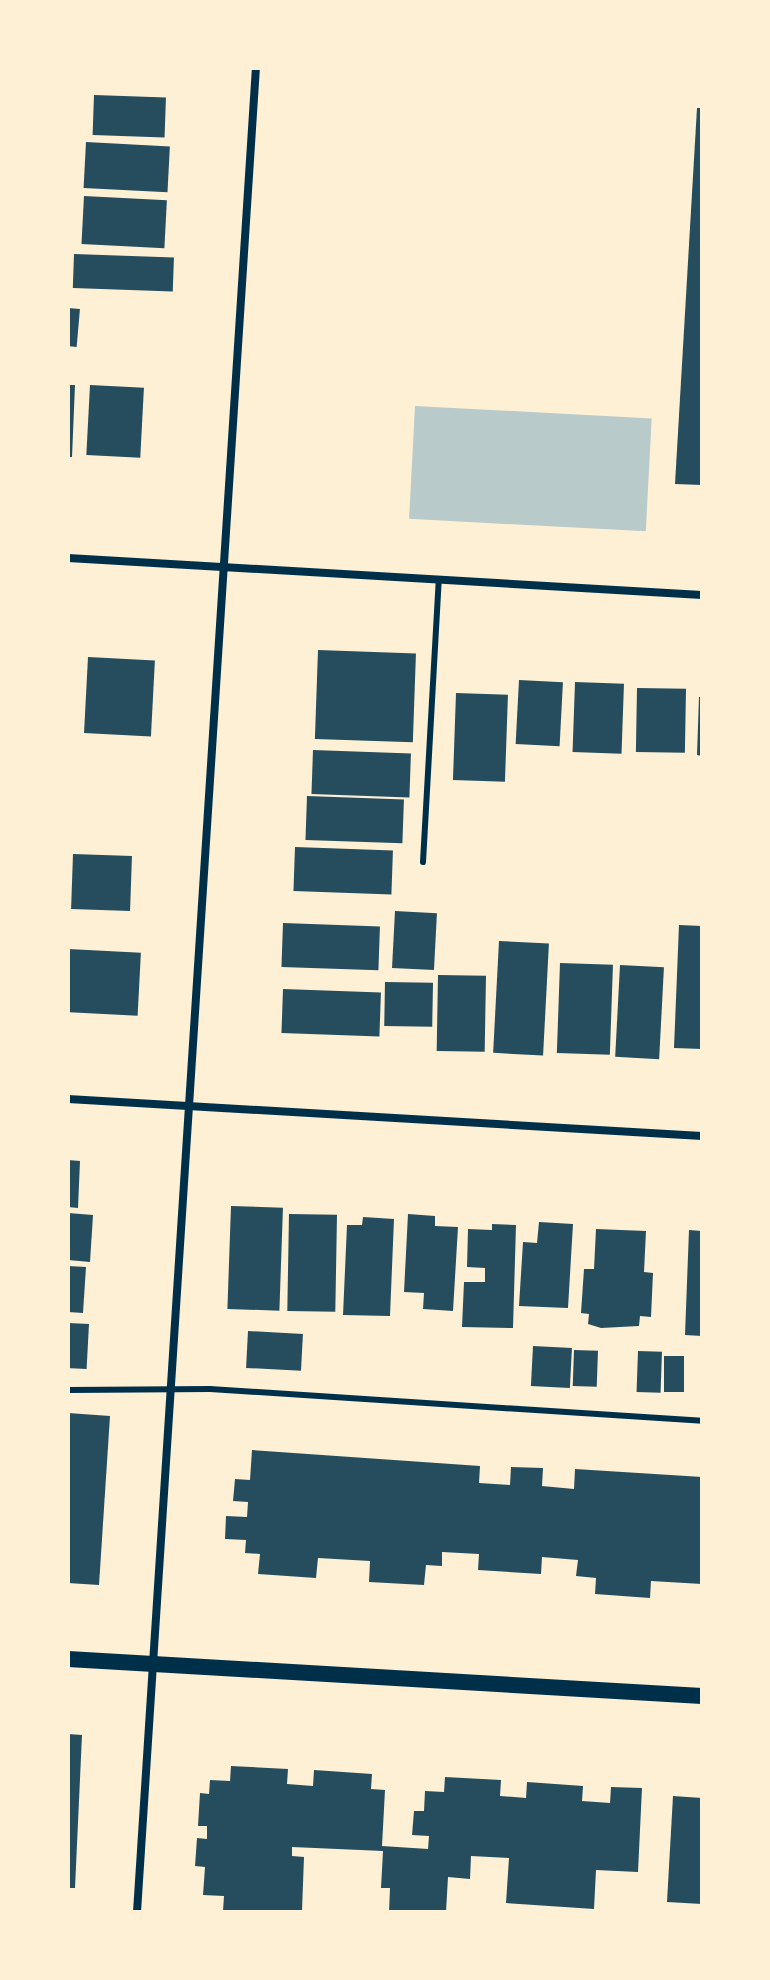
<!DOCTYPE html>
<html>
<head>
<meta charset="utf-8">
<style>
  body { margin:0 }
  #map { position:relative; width:770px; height:1980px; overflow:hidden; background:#fdf0d5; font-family:"Varela Round",sans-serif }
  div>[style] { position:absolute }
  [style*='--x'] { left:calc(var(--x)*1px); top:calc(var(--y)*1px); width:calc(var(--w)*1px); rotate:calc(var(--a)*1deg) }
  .green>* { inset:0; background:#b9caca; transform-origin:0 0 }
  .building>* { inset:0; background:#264d5e; transform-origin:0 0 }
  .service>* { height:6px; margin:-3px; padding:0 3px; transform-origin:3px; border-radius:3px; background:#003049 }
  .minor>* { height:8px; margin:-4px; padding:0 4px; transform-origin:4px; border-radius:4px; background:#003049 }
  .secondary>* { height:16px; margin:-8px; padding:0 8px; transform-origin:8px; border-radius:8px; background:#003049 }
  span { translate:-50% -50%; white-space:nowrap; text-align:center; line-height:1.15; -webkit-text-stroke:8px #fdf0d5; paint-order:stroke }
  .frame { position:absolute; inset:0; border:70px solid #fdf0d5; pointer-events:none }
</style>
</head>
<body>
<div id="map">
  <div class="green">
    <div style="left:415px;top:406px;width:237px;height:113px;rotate:3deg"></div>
  </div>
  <div class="building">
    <div style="left:94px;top:95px;width:72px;height:40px;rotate:2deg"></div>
    <div style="clip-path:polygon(697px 108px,702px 108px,702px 485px,675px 484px)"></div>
    <div style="left:86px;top:142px;width:84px;height:46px;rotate:3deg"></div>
    <div style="left:84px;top:196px;width:83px;height:48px;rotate:3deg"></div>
    <div style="left:74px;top:254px;width:100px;height:34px;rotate:2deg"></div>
    <div style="left:68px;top:308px;width:12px;height:38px;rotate:5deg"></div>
    <div style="clip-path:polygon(68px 385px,75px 385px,72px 457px,68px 457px)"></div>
    <div style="left:90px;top:385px;width:54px;height:70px;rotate:3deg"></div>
    <div style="left:318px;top:650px;width:98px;height:89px;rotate:2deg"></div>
    <div style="left:88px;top:657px;width:67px;height:76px;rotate:3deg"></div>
    <div style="left:519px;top:680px;width:44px;height:64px;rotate:3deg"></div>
    <div style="left:575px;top:682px;width:49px;height:70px;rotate:2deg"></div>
    <div style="left:637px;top:688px;width:49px;height:64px;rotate:1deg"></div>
    <div style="left:456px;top:693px;width:52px;height:87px;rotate:2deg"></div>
    <div style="clip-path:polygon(699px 697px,702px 697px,702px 756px,697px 755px)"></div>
    <div style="left:313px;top:750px;width:98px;height:44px;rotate:2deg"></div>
    <div style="left:307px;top:796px;width:97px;height:44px;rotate:2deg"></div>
    <div style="left:295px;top:847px;width:98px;height:44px;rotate:2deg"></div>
    <div style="left:73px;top:854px;width:59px;height:55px;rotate:2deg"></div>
    <div style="left:395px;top:911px;width:42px;height:57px;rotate:3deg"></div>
    <div style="left:283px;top:923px;width:97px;height:44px;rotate:2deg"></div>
    <div style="clip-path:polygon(679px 925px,702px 926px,702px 1049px,674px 1048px)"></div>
    <div style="left:499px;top:941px;width:50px;height:112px;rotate:3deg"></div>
    <div style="left:68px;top:949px;width:73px;height:63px;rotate:3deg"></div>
    <div style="left:560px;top:963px;width:53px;height:90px;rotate:2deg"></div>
    <div style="left:620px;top:965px;width:44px;height:92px;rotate:3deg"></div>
    <div style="left:438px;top:975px;width:48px;height:76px;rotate:1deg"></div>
    <div style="left:385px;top:982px;width:48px;height:44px;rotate:1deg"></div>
    <div style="left:283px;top:989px;width:98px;height:44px;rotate:2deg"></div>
    <div style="clip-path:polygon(68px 1160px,80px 1161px,78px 1208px,68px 1207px)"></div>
    <div style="left:231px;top:1206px;width:52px;height:103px;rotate:2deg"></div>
    <div style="clip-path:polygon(68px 1213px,93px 1215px,90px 1262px,68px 1260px)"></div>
    <div style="left:289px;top:1214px;width:48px;height:97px;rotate:1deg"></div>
    <div style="clip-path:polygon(408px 1214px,435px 1216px,435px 1226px,458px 1227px,453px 1311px,423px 1309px,424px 1293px,404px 1292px)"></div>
    <div style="clip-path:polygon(363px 1217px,394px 1219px,390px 1316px,343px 1315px,347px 1225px,362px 1225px)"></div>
    <div style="clip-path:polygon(539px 1222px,573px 1224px,568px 1308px,519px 1306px,523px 1242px,537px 1243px)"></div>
    <div style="clip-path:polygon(492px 1224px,516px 1225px,513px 1328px,462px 1327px,464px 1282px,485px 1282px,485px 1268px,467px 1267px,468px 1229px,492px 1230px)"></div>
    <div style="clip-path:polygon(596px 1229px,646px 1231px,644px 1272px,653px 1273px,651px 1317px,640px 1316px,639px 1326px,601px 1328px,588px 1324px,589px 1314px,581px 1313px,584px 1269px,594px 1269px)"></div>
    <div style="clip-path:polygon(689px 1230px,702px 1231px,702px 1336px,685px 1335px)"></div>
    <div style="clip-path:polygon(68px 1266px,86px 1267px,83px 1313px,68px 1312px)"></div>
    <div style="left:68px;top:1323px;width:21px;height:45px;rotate:3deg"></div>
    <div style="left:248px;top:1331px;width:55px;height:37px;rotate:3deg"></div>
    <div style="left:533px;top:1346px;width:39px;height:40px;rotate:3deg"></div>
    <div style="left:574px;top:1350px;width:24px;height:36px;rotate:2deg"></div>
    <div style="left:638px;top:1351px;width:24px;height:41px;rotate:2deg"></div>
    <div style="left:664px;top:1356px;width:20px;height:36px"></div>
    <div style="clip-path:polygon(68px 1413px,110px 1416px,99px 1585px,68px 1583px)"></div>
    <div style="clip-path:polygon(252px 1450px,480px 1466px,479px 1483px,510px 1485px,511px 1467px,543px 1468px,542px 1486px,574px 1489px,575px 1469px,702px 1477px,702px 1584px,651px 1581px,650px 1598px,595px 1594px,596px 1578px,576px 1576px,578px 1560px,542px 1557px,541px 1574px,478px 1570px,479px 1554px,442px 1552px,442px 1566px,426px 1565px,424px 1585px,369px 1582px,370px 1561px,318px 1558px,316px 1578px,258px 1574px,260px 1554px,245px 1553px,246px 1540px,225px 1539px,226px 1516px,247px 1517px,248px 1502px,233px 1501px,235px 1479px,250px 1480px)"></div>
    <div style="clip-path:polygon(68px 1734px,82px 1735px,75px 1888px,68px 1888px)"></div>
    <div style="clip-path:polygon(231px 1766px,288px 1769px,287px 1784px,313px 1786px,314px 1770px,372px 1774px,371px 1789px,385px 1790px,382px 1846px,428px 1849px,429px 1836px,412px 1835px,414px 1811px,424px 1811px,425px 1791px,444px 1792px,445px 1777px,501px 1780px,500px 1796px,526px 1798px,527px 1782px,583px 1786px,582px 1801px,610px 1803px,611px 1787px,642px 1788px,638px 1872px,596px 1870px,594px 1909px,506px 1903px,509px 1858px,471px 1856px,470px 1879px,448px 1877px,446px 1912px,389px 1912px,390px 1888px,381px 1888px,383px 1851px,292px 1847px,292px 1856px,304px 1857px,302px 1911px,223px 1911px,224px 1896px,203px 1895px,205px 1867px,195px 1866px,197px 1838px,207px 1839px,207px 1826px,198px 1826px,200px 1793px,209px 1794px,210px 1780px,230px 1781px)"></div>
    <div style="clip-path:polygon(673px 1796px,702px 1798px,702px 1904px,667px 1902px)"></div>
  </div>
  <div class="service">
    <div style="--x:423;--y:862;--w:282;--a:-86.8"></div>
    <div style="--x:68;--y:1390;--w:142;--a:-0.4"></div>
    <div style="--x:210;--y:1389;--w:493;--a:3.7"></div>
  </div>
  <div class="minor">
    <div style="--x:68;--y:558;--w:635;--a:3.34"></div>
    <div style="--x:68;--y:1099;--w:635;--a:3.34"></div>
    <div style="--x:137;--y:1912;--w:1848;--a:-86.31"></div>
  </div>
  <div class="secondary">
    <div style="--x:68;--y:1659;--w:635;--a:3.34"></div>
  </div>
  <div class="frame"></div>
</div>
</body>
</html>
